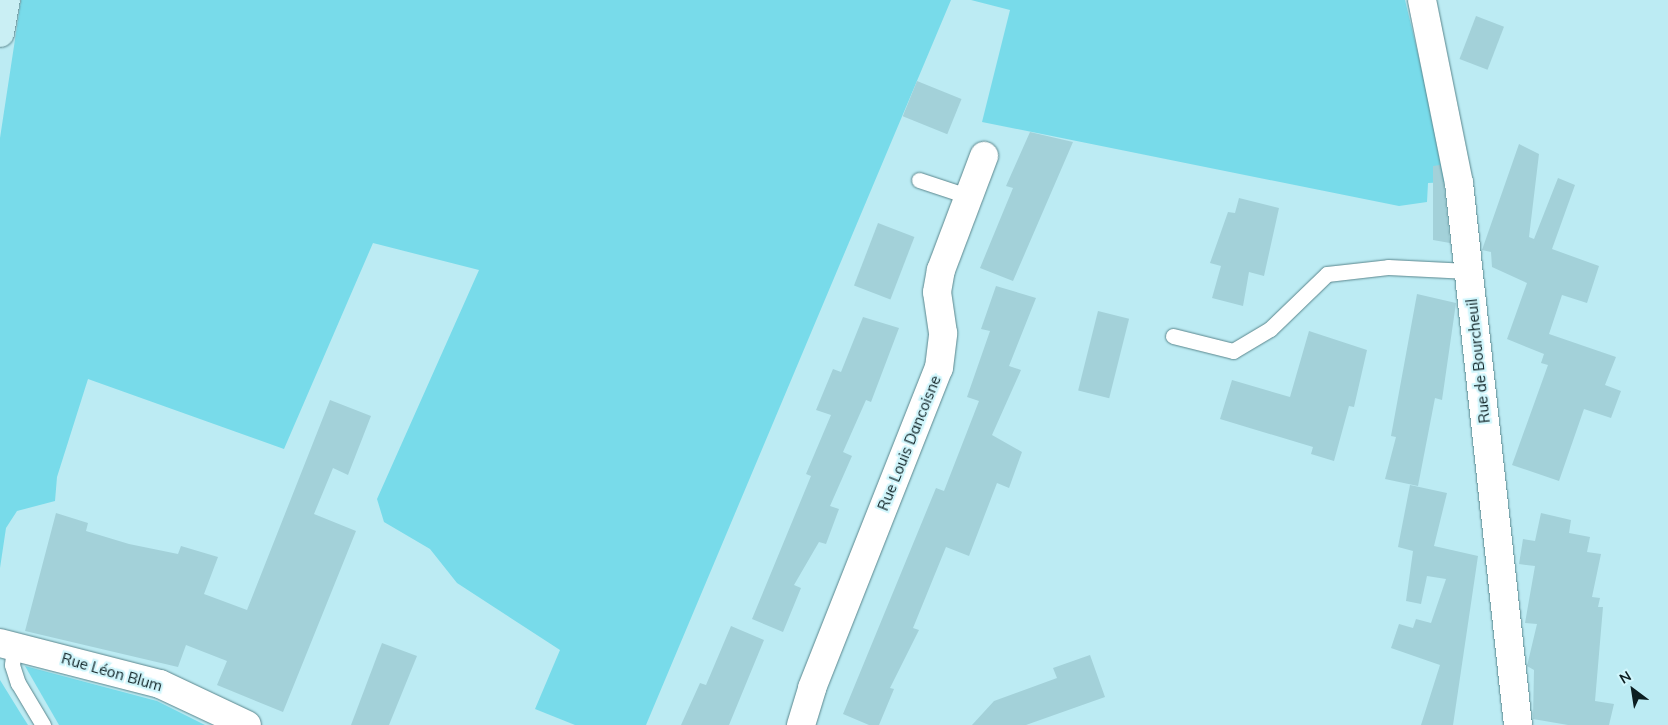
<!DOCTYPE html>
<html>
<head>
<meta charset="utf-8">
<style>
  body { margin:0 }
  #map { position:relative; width:1668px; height:725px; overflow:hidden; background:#bcebf3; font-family:Mulish,sans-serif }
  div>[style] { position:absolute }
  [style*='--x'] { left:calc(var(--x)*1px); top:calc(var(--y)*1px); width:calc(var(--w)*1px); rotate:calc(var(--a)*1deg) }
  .green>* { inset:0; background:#78dbea }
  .building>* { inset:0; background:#a3d1d9; transform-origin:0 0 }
  .roads { filter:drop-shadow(0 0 1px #5a868d) drop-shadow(0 0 1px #5a868d) }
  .lane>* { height:15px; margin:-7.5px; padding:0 7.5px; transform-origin:7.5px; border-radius:7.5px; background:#fff }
  .street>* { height:28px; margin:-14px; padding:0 14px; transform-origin:14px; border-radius:14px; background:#fff }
  .secondary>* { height:28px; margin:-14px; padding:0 14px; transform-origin:14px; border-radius:14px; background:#caeff4 }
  span { translate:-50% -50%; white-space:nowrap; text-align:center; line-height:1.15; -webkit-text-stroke:4.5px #d1f6fc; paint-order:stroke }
  .street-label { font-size:15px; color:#0c1e21 }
  .north { position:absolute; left:1608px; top:665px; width:50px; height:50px; -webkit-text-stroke:4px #d1f6fc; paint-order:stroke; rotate:329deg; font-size:14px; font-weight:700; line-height:20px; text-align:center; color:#0c1e21 }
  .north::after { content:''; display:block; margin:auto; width:18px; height:22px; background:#0c1e21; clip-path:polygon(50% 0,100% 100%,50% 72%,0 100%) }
</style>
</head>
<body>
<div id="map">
  <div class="green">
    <div style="clip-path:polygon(21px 0,951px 0,646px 725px,575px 725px,535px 709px,560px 650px,457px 583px,430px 549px,384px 522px,377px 499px,479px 270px,373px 243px,284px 449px,88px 379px,57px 477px,55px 501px,17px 511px,6px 528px,0 568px,0 138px)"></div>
    <div style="clip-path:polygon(971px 0,1405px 0,1449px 182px,1428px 183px,1427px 202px,1399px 206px,982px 122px,1010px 10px)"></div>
    <div style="clip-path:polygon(25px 666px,157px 701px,205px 725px,59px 725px)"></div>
    <div style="clip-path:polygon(0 680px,21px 714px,28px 725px,0 725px)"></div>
  </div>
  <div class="building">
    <div style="left:1476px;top:16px;width:30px;height:46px;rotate:21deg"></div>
    <div style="left:917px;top:81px;width:48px;height:38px;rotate:22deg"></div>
    <div style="clip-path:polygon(1030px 132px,1073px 142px,1013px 281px,980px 268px,1013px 188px,1006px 186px)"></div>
    <div style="clip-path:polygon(1519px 144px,1539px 154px,1529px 237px,1534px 239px,1558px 178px,1575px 185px,1552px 249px,1599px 266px,1587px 303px,1562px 295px,1549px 334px,1616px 357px,1605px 385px,1621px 391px,1611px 418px,1584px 409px,1559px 481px,1512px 465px,1548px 365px,1541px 363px,1544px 354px,1507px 339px,1527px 283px,1492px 267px,1491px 252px,1482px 250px)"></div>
    <div style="clip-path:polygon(1440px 165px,1444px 185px,1450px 243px,1433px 240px,1433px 166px)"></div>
    <div style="clip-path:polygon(1239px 198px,1279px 208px,1264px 276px,1249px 272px,1243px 306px,1212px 298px,1221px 266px,1210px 263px,1228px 212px,1235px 213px)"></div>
    <div style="left:878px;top:223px;width:39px;height:67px;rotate:21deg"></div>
    <div style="clip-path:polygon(996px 286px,1036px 298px,1009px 366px,1021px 370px,992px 435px,1022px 452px,1009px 488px,997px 483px,969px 556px,946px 547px,913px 628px,919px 630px,890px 688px,894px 689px,879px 725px,869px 725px,843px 714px,936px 488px,944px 491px,979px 401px,967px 397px,990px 331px,981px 329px)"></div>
    <div style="clip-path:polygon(1417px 294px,1456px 303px,1442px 400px,1435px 398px,1418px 486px,1385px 479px,1396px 437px,1391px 436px)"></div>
    <div style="left:1098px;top:311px;width:32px;height:82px;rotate:14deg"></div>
    <div style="clip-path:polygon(863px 317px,899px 328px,871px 402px,866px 400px,843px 452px,852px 456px,830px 506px,839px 509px,826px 544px,819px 542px,794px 585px,801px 588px,783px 632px,752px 619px,811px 476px,806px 474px,831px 415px,816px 410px,833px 369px,841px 372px)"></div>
    <div style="clip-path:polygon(1309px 331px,1367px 350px,1354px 407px,1349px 406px,1334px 461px,1311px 454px,1313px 447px,1220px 419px,1232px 380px,1290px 397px)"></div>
    <div style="clip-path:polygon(330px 400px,371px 416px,348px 475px,333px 468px,314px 514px,356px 531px,283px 712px,217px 685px,227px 661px,186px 645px,178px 667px,25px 631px,56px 513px,88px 523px,86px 531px,129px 544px,178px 554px,181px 546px,218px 557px,204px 594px,247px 610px)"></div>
    <div style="clip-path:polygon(1410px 485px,1447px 493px,1434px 546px,1478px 556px,1453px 725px,1421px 725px,1440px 665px,1391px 648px,1399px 624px,1413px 628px,1416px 619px,1431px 623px,1446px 579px,1427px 576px,1421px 604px,1406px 601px,1413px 551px,1398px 547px)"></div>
    <div style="clip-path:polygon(1541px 513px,1571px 520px,1569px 533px,1590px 537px,1587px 552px,1601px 554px,1592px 597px,1600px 598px,1598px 607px,1603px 607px,1595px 701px,1614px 704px,1609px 725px,1568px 725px,1533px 719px,1534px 670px,1527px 666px,1537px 624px,1525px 623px,1535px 566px,1519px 564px,1523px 539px,1535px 541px)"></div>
    <div style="clip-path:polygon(731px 626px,764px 640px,729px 725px,681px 725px,700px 683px,706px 685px)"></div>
    <div style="clip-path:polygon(382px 643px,417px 656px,389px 725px,351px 725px)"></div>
    <div style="clip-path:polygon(1090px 655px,1105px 697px,1026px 725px,972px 725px,994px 701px,1057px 678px,1053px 668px)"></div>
  </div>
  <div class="roads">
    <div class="lane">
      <div style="--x:919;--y:180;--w:51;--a:18.4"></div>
      <div style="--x:1173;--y:336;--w:62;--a:14"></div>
      <div style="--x:1233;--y:351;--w:43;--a:-30.7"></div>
      <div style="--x:1270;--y:329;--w:79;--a:-44"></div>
      <div style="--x:1327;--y:274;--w:61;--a:-6.5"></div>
      <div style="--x:1388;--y:267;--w:80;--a:2.9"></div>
      <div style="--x:14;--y:646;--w:19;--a:96"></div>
      <div style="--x:12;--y:665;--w:19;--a:72"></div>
      <div style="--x:18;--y:683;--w:49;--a:59.2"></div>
    </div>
    <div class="street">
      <div style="--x:1422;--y:0;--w:187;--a:78.6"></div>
      <div style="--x:1459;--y:183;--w:545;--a:83.79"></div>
      <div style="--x:0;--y:643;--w:165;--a:14.4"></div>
      <div style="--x:160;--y:684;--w:96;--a:25.2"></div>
      <div style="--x:801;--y:725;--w:39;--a:-73"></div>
      <div style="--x:812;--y:688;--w:344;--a:-68.4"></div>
      <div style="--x:939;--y:368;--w:35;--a:-83"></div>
      <div style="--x:943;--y:333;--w:41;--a:-98.3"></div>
      <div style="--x:937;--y:292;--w:22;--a:-80"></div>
      <div style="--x:941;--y:270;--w:122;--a:-69.3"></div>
    </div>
    <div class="secondary">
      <div style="--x:0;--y:33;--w:34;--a:-80"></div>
    </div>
  </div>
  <div class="street-label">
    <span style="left:1478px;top:361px;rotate:-96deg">Rue de Bourcheuil</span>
    <span style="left:909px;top:443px;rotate:-68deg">Rue Louis Dancoisne</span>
    <span style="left:112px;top:672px;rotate:16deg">Rue Léon Blum</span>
  </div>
  <div class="north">N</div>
</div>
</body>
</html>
